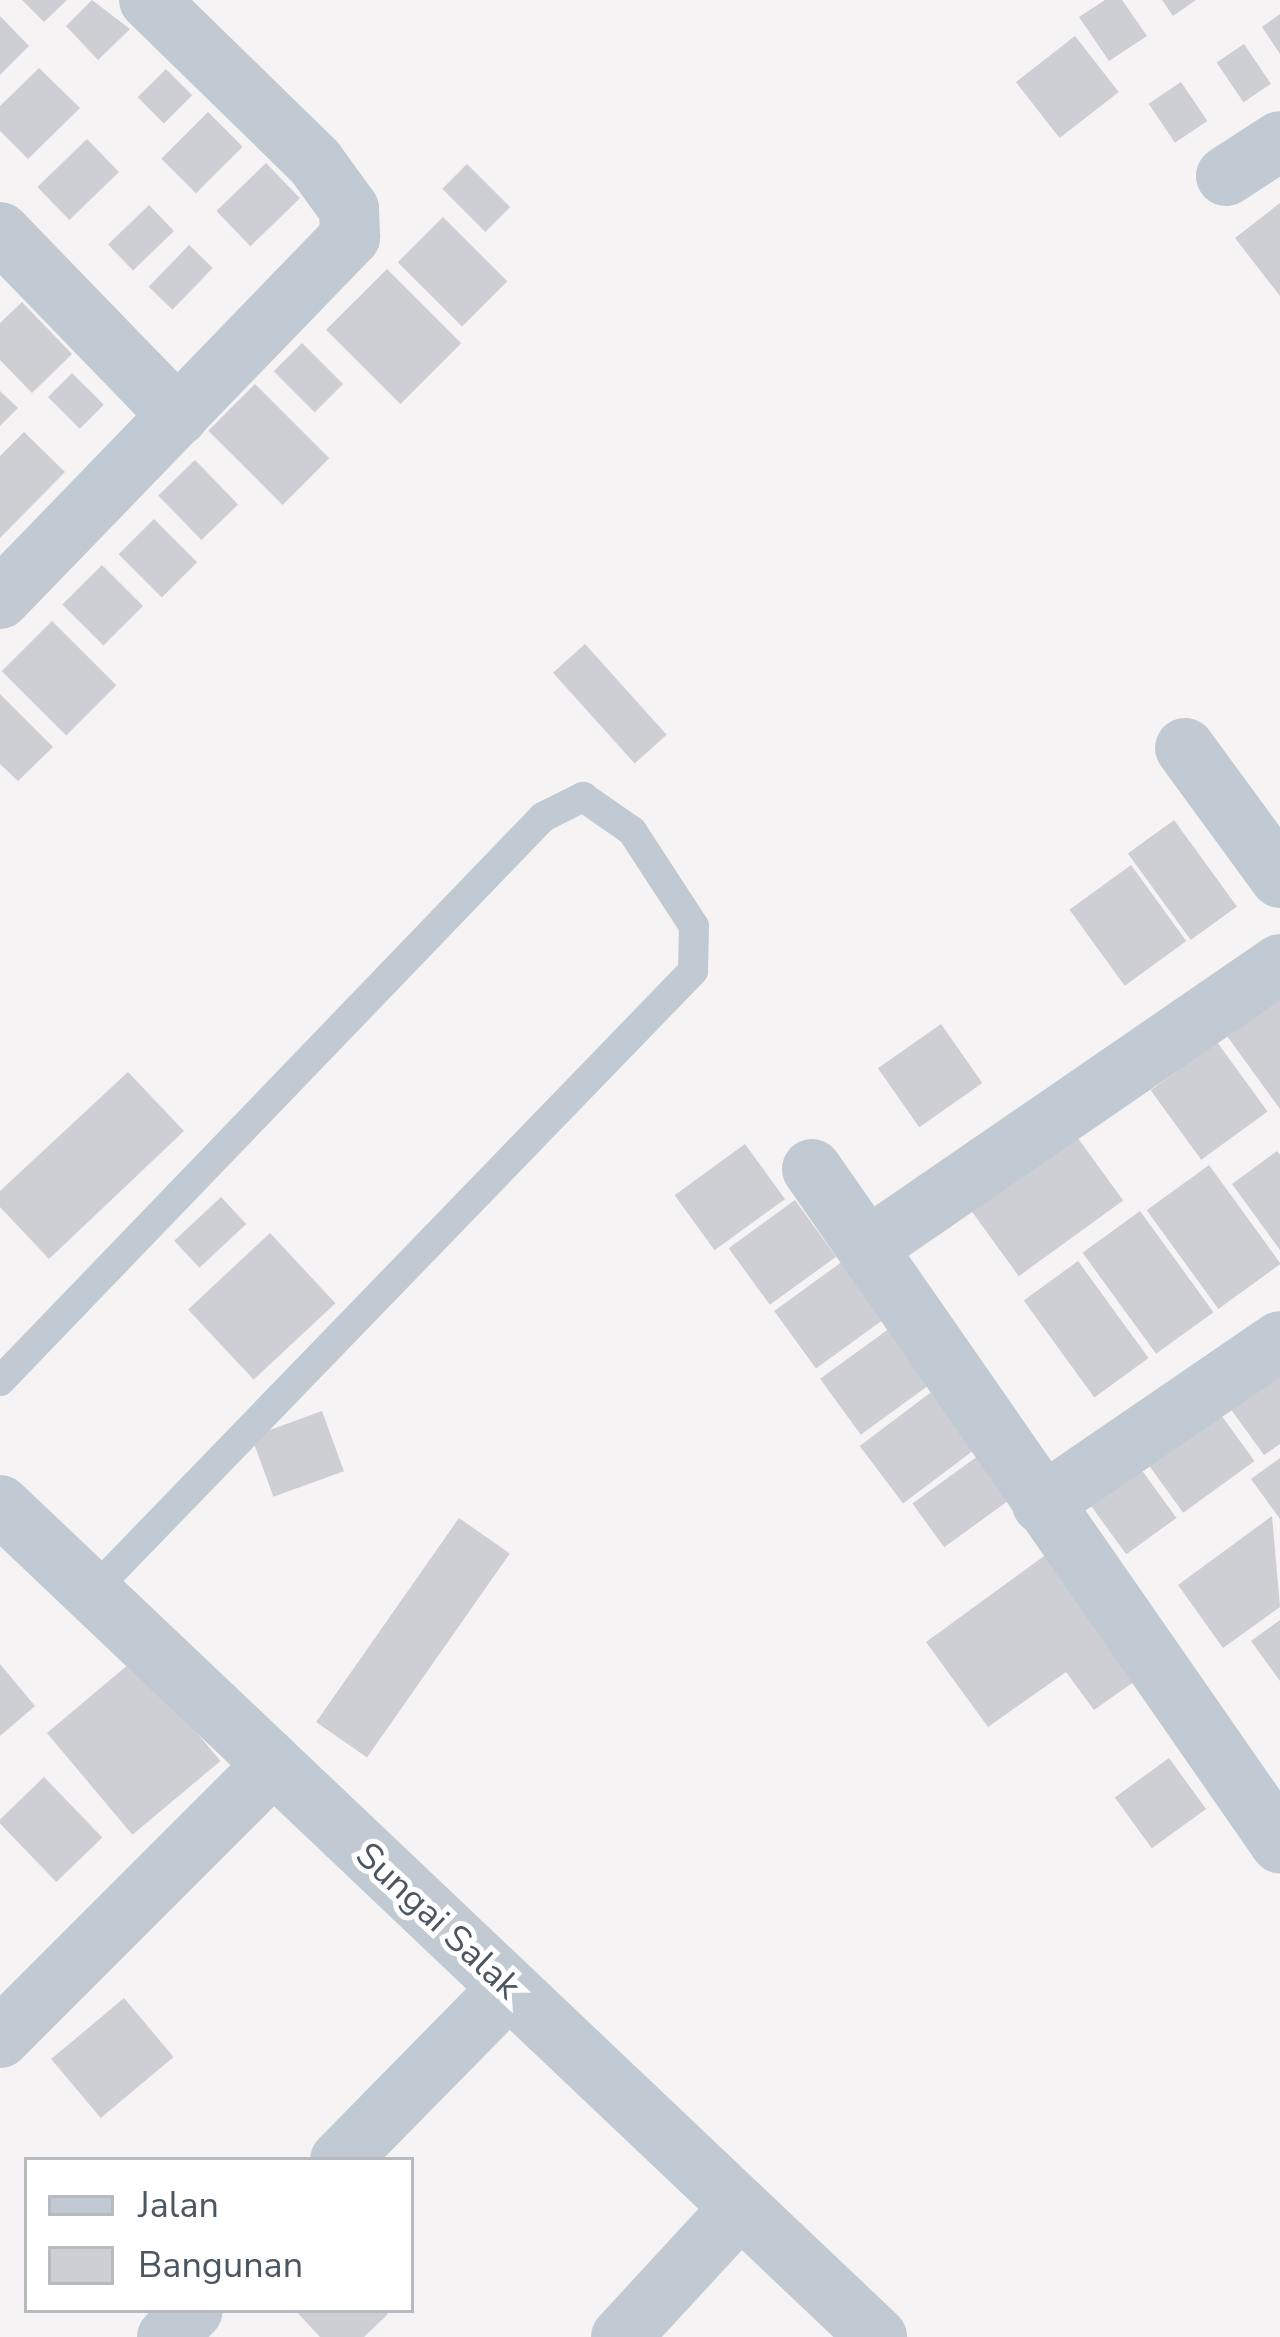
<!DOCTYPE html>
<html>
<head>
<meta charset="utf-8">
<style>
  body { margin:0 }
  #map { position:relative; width:1280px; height:2337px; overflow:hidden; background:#f5f3f3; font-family:"Nunito Sans",sans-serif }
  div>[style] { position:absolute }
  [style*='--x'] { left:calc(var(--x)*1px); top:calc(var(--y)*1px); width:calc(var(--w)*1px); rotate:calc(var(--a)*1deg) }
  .building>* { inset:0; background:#cdcfd5; transform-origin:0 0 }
  .service>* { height:30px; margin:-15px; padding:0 15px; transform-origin:15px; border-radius:15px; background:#c1cad2 }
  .minor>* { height:60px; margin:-30px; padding:0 30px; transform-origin:30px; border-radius:30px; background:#c1cad2 }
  span { translate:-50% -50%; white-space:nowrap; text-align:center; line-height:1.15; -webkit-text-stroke:10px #fff; paint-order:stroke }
  .street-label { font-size:36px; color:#4a5661 }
  .legend { position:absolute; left:24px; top:2157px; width:390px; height:156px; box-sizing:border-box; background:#fff; border:3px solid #b7bbc0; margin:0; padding:15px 21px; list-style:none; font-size:36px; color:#4a5661 }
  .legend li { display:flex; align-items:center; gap:24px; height:60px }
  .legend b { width:60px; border:3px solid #b7bbc0 }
</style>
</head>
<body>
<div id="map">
  <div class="building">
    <div style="clip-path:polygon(22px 0,67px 0,44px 22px)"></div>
    <div style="clip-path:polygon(92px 0,130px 29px,98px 60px,66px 26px)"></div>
    <div style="clip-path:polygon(1105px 0,1122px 0,1147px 36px,1109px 61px,1079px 17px)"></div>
    <div style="clip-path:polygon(1162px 0,1196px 0,1173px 16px)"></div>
    <div style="clip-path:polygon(1280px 14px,1280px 54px,1262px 27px)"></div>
    <div style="clip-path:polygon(0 16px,29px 46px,0 75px)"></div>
    <div style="left:1075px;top:36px;width:71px;height:75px;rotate:52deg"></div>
    <div style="left:1244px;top:44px;width:48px;height:33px;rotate:56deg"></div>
    <div style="clip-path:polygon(39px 68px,80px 108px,28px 159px,0 131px,0 106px)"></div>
    <div style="left:166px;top:69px;width:37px;height:40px;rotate:45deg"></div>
    <div style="left:1181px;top:82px;width:47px;height:39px;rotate:56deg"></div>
    <div style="left:208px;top:112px;width:49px;height:66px;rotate:45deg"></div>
    <div style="left:87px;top:139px;width:46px;height:69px;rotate:46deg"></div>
    <div style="left:266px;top:163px;width:49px;height:69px;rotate:46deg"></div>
    <div style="left:467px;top:164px;width:61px;height:35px;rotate:45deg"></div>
    <div style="clip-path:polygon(1280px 203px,1280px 296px,1235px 238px)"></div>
    <div style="left:149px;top:205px;width:36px;height:57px;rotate:46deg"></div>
    <div style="left:443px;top:217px;width:91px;height:64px;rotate:45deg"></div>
    <div style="left:189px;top:245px;width:33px;height:58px;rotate:44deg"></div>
    <div style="left:387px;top:269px;width:105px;height:86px;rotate:45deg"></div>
    <div style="clip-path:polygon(22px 302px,72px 354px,32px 393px,0 360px,0 323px)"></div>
    <div style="left:302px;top:343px;width:58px;height:40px;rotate:45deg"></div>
    <div style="left:72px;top:373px;width:45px;height:34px;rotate:45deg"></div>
    <div style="left:255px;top:384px;width:105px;height:66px;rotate:45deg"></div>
    <div style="clip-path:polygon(0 391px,18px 408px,0 426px)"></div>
    <div style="clip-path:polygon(24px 432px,65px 472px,0 538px,0 456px)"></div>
    <div style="left:195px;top:460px;width:62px;height:51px;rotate:46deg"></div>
    <div style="left:154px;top:519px;width:61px;height:50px;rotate:45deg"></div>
    <div style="left:102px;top:565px;width:58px;height:56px;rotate:45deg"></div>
    <div style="left:52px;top:621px;width:91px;height:71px;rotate:45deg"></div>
    <div style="left:585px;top:644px;width:122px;height:43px;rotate:48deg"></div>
    <div style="clip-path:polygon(0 694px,53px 747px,18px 781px,0 764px)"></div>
    <div style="left:1174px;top:820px;width:107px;height:57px;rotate:54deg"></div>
    <div style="left:1131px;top:865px;width:94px;height:76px;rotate:54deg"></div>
    <div style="clip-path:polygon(1280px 989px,1280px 1109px,1219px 1025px)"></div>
    <div style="left:941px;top:1024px;width:72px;height:77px;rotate:55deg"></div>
    <div style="left:1217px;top:1042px;width:86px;height:82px;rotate:54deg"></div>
    <div style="clip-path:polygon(128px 1072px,184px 1131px,49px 1259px,0 1207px,0 1191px)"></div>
    <div style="left:1072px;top:1130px;width:87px;height:129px;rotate:54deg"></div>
    <div style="left:745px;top:1144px;width:68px;height:87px;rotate:54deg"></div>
    <div style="clip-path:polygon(1277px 1151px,1280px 1155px,1280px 1250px,1232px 1184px)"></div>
    <div style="left:1209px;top:1165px;width:122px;height:77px;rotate:54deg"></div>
    <div style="left:221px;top:1197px;width:37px;height:64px;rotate:47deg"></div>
    <div style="left:795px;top:1200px;width:70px;height:82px;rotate:54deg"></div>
    <div style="left:1140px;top:1211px;width:125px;height:71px;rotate:54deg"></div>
    <div style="left:270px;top:1233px;width:96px;height:112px;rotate:47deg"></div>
    <div style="left:843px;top:1261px;width:71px;height:85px;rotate:54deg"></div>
    <div style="left:1078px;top:1261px;width:120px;height:67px;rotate:54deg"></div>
    <div style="left:897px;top:1323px;width:69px;height:95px;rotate:54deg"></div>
    <div style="clip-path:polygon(1280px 1348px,1280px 1444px,1264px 1455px,1219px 1393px)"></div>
    <div style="left:934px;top:1390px;width:72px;height:93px;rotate:53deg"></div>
    <div style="left:1208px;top:1397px;width:79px;height:88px;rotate:54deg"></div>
    <div style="left:322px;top:1411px;width:64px;height:75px;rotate:70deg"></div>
    <div style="left:982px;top:1453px;width:54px;height:86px;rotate:54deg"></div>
    <div style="left:1130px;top:1454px;width:79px;height:62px;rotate:54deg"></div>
    <div style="clip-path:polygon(1280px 1458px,1280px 1519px,1251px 1479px)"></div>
    <div style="clip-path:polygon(1272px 1516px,1280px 1607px,1223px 1648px,1178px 1585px)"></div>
    <div style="left:459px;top:1518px;width:62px;height:249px;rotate:35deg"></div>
    <div style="clip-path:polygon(1051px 1551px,1142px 1676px,1094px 1710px,1066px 1672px,988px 1727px,926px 1642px)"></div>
    <div style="clip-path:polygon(1280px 1620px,1280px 1681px,1251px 1641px)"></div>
    <div style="left:135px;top:1659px;width:133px;height:115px;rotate:50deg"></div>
    <div style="clip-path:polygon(0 1664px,35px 1706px,0 1736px)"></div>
    <div style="left:1169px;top:1758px;width:63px;height:67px;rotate:54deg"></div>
    <div style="left:44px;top:1777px;width:84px;height:64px;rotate:46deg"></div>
    <div style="left:124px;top:1998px;width:77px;height:95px;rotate:50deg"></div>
    <div style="clip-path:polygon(295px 2310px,384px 2310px,388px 2314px,364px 2337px,320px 2337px)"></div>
  </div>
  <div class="service">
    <div style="--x:0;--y:1381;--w:783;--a:-46.09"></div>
    <div style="--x:543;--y:817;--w:45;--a:-26.6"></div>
    <div style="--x:583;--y:797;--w:60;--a:34.8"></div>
    <div style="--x:632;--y:831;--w:113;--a:56.9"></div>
    <div style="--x:694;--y:926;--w:45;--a:91.3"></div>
    <div style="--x:693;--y:971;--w:864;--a:134.06"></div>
  </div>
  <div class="minor">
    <div style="--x:1226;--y:176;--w:64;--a:-32.9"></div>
    <div style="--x:0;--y:232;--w:256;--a:45.9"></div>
    <div style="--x:0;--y:599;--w:504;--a:-45.97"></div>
    <div style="--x:350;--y:237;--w:28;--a:-92"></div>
    <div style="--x:349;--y:209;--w:58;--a:-125.9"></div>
    <div style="--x:315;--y:162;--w:232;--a:-135.7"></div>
    <div style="--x:1185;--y:748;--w:161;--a:53.8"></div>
    <div style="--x:812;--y:1169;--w:821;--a:55.23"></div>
    <div style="--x:867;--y:1248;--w:501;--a:-34.51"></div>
    <div style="--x:1042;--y:1504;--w:288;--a:-34.4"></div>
    <div style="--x:0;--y:1505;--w:1209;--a:43.49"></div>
    <div style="--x:0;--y:2038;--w:386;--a:-45"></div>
    <div style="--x:340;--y:2160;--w:241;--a:-45.5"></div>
    <div style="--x:167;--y:2337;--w:37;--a:-46"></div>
    <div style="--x:621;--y:2337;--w:176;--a:-47.3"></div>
  </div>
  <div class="street-label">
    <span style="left:438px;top:1921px;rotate:43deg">Sungai Salak</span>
  </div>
  <ul class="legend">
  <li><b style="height:15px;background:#c1cad2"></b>Jalan</li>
  <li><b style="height:33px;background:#cdcfd5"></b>Bangunan</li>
  </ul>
</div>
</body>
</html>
